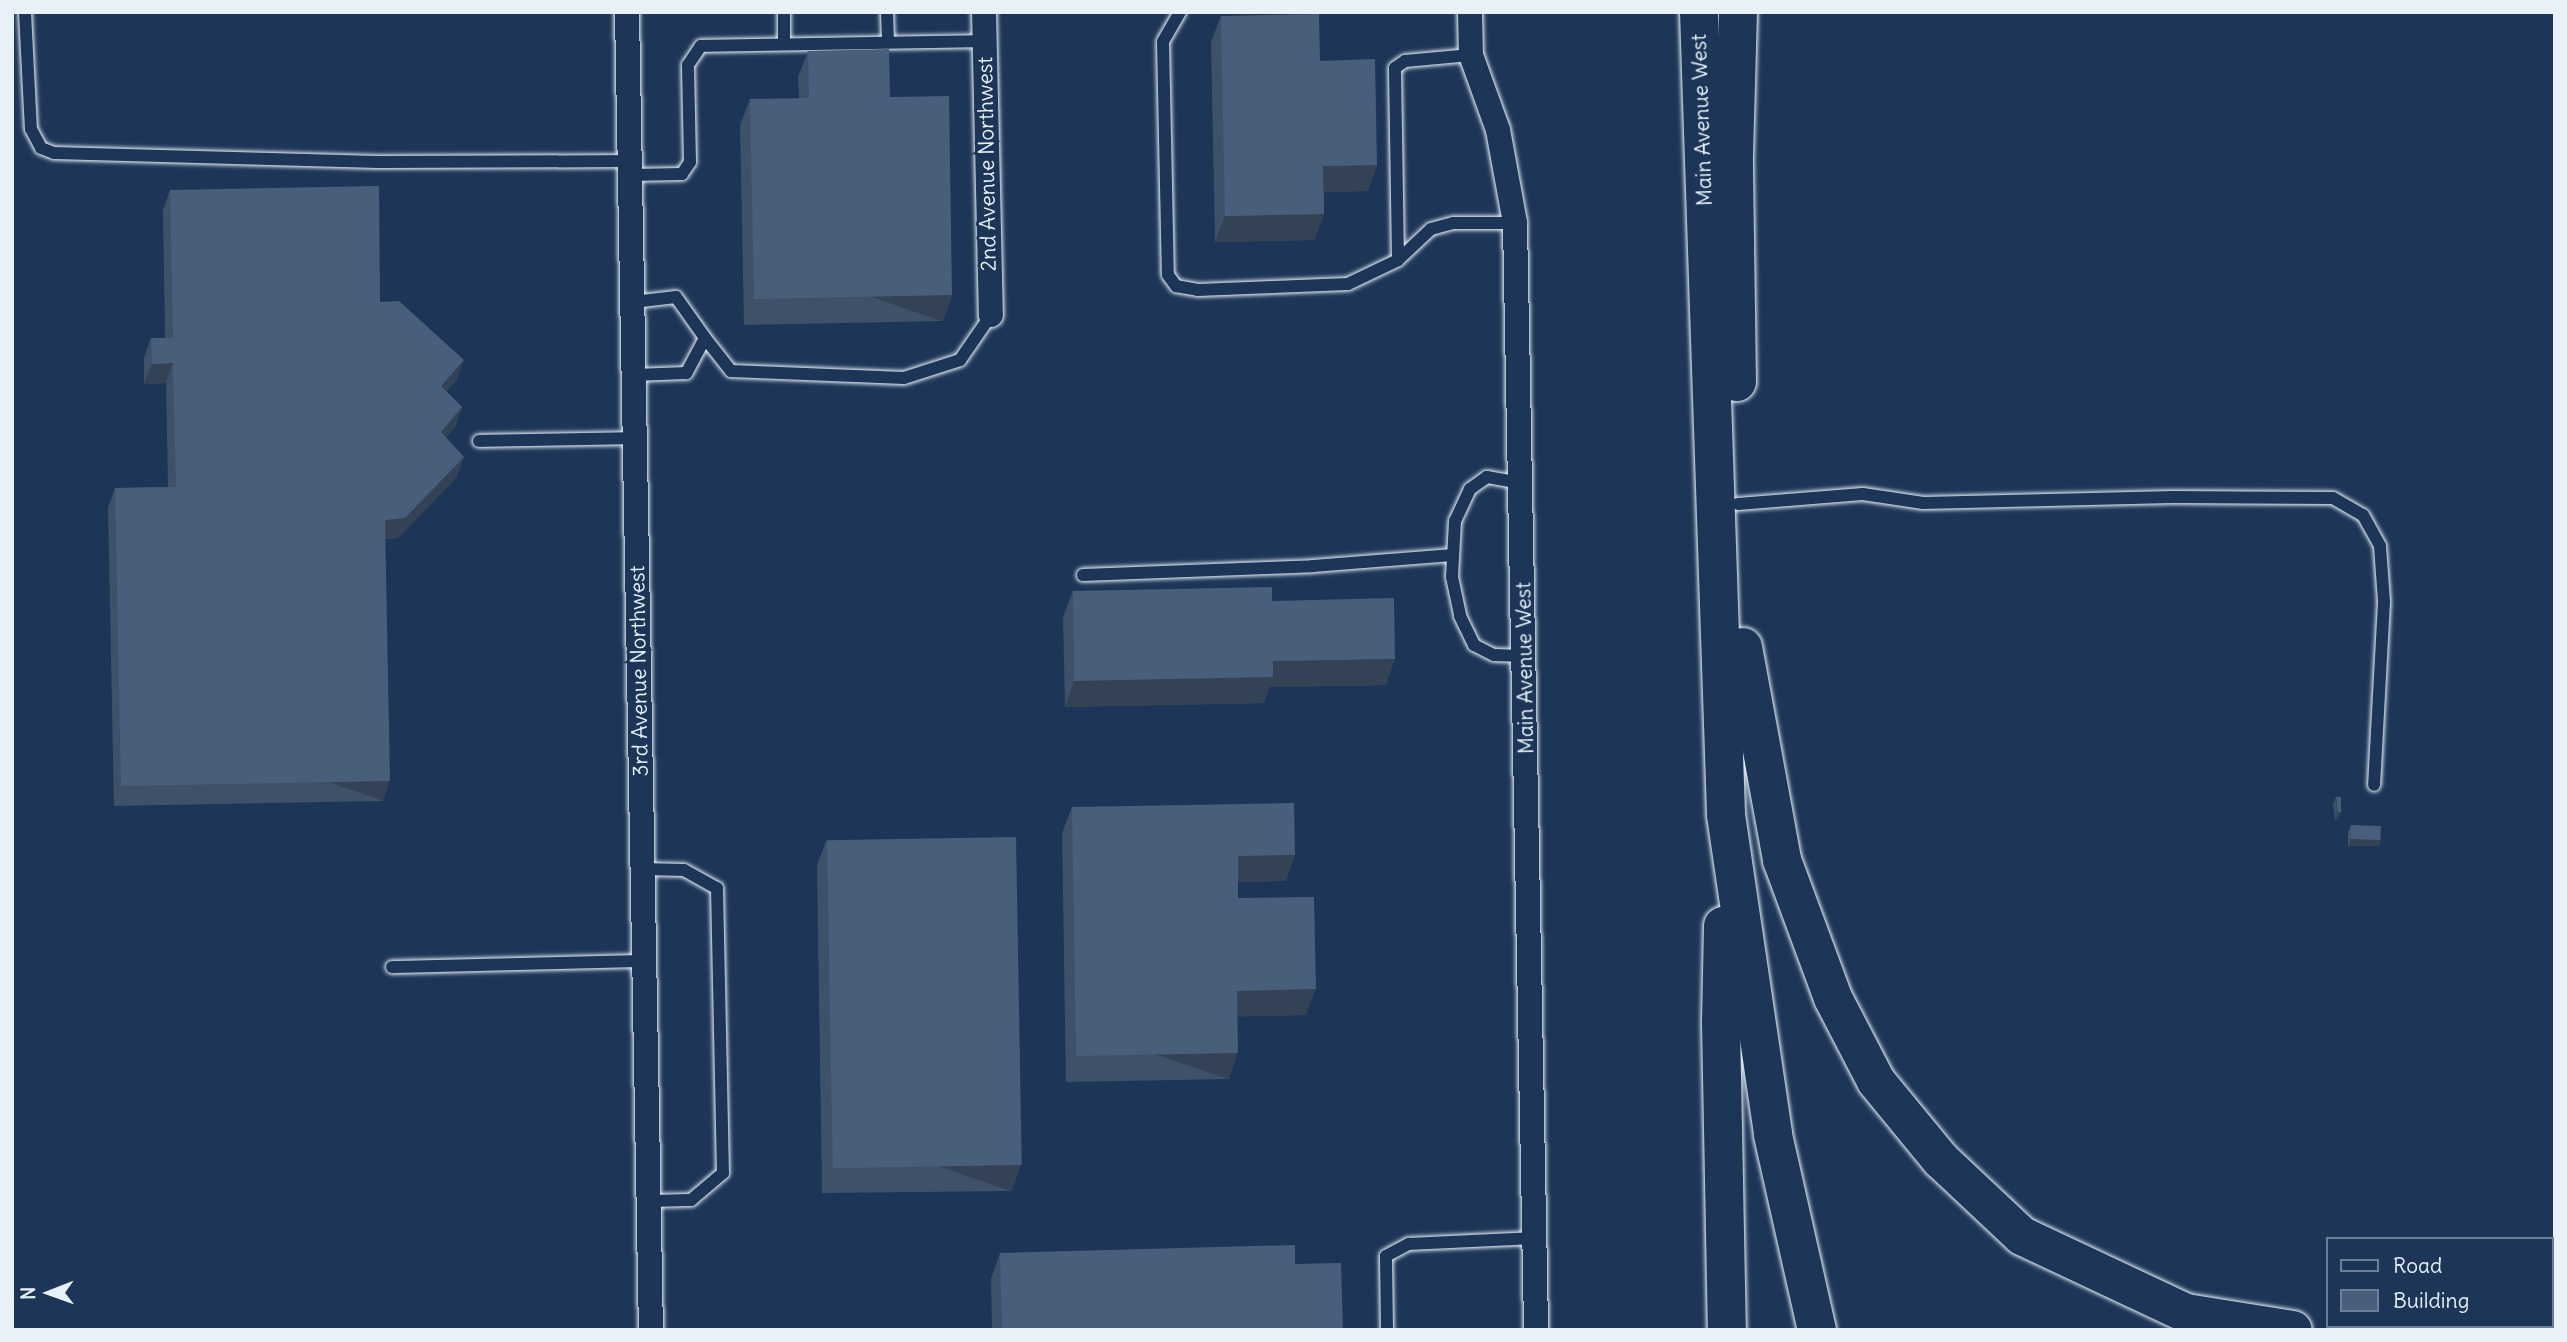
<!DOCTYPE html>
<html>
<head>
<meta charset="utf-8">
<style>
  body { margin:0 }
  #map { position:relative; width:2567px; height:1342px; overflow:hidden; background:#1d3557; font-family:Delius,sans-serif }
  div>[style] { position:absolute }
  [style*='--x'] { left:calc(var(--x)*1px); top:calc(var(--y)*1px); width:calc(var(--w)*1px); rotate:calc(var(--a)*1deg) }
  .roads { filter:drop-shadow(0 0 2px #e8f1f8) drop-shadow(0 0 2px #e8f1f8) }
  .lane>* { height:12px; margin:-6px; padding:0 6px; transform-origin:6px; border-radius:6px; background:#1d3557 }
  .street>* { height:24px; margin:-12px; padding:0 12px; transform-origin:12px; border-radius:12px; background:#1d3557 }
  .primary>* { height:38px; margin:-19px; padding:0 19px; transform-origin:19px; border-radius:19px; background:#1d3557 }
  .highway>* { height:38px; margin:-19px; padding:0 19px; transform-origin:19px; border-radius:19px; background:#1d3557 }
  .wall>* { inset:0; background:#3f5169 }
  .shaded-wall>* { inset:0; background:#334255; transform-origin:0 0 }
  .building>* { inset:0; background:#495e7a; transform-origin:0 0 }
  span { translate:-50% -50%; white-space:nowrap; text-align:center; line-height:1.15; -webkit-text-stroke:6px #1d3557; paint-order:stroke }
  .street-label { font-size:21px; color:#e8f1f8 }
  .frame { position:absolute; inset:0; border:14px solid #e8f1f8; pointer-events:none }
  .legend { position:absolute; left:2326px; top:1237px; width:228px; height:91px; box-sizing:border-box; background:#1d3557; border:2px solid #6e8097; margin:0; padding:9px 12px; list-style:none; font-size:21px; color:#e8f1f8 }
  .legend li { display:flex; align-items:center; gap:14px; height:35px }
  .legend b { width:35px; border:2px solid #6e8097 }
  .north { position:absolute; left:14px; top:1258px; width:70px; height:70px; -webkit-text-stroke:5px #1d3557; paint-order:stroke; rotate:269deg; font-size:19px; font-weight:700; line-height:28px; text-align:center; color:#e8f1f8 }
  .north::after { content:''; display:block; margin:auto; width:24px; height:32px; background:#e8f1f8; clip-path:polygon(50% 0,100% 100%,50% 72%,0 100%) }
</style>
</head>
<body>
<div id="map">
  <div class="roads">
    <div class="lane">
      <div style="--x:25;--y:12;--w:117;--a:87.1"></div>
      <div style="--x:31;--y:129;--w:21;--a:62"></div>
      <div style="--x:41;--y:148;--w:14;--a:21"></div>
      <div style="--x:54;--y:153;--w:324;--a:1.6"></div>
      <div style="--x:378;--y:162;--w:252;--a:-0.2"></div>
      <div style="--x:784;--y:12;--w:31;--a:90"></div>
      <div style="--x:887;--y:12;--w:28;--a:88"></div>
      <div style="--x:1180;--y:12;--w:34;--a:120"></div>
      <div style="--x:1163;--y:42;--w:233;--a:88.8"></div>
      <div style="--x:1168;--y:275;--w:14;--a:54"></div>
      <div style="--x:1176;--y:286;--w:22;--a:10"></div>
      <div style="--x:1198;--y:290;--w:150;--a:-2.3"></div>
      <div style="--x:1348;--y:284;--w:55;--a:-25.6"></div>
      <div style="--x:1398;--y:260;--w:45;--a:-43.2"></div>
      <div style="--x:1431;--y:229;--w:23;--a:-15"></div>
      <div style="--x:1453;--y:223;--w:62;--a:0"></div>
      <div style="--x:630;--y:175;--w:52;--a:-1.1"></div>
      <div style="--x:682;--y:174;--w:14;--a:-56"></div>
      <div style="--x:690;--y:162;--w:97;--a:-91.2"></div>
      <div style="--x:688;--y:65;--w:23;--a:-56"></div>
      <div style="--x:701;--y:46;--w:284;--a:-1"></div>
      <div style="--x:1398;--y:260;--w:192;--a:-90.9"></div>
      <div style="--x:1395;--y:68;--w:12;--a:-35"></div>
      <div style="--x:1405;--y:61;--w:66;--a:-5.2"></div>
      <div style="--x:633;--y:302;--w:43;--a:-6.6"></div>
      <div style="--x:676;--y:297;--w:50;--a:54.7"></div>
      <div style="--x:705;--y:338;--w:40;--a:118"></div>
      <div style="--x:686;--y:373;--w:52;--a:177.8"></div>
      <div style="--x:705;--y:338;--w:42;--a:51.8"></div>
      <div style="--x:731;--y:371;--w:173;--a:2.3"></div>
      <div style="--x:904;--y:378;--w:59;--a:-17.8"></div>
      <div style="--x:960;--y:360;--w:55;--a:-55.4"></div>
      <div style="--x:479;--y:441;--w:156;--a:-1.1"></div>
      <div style="--x:1521;--y:483;--w:35;--a:-170"></div>
      <div style="--x:1487;--y:477;--w:21;--a:145"></div>
      <div style="--x:1470;--y:489;--w:35;--a:115"></div>
      <div style="--x:1455;--y:521;--w:56;--a:93.1"></div>
      <div style="--x:1452;--y:577;--w:40;--a:78"></div>
      <div style="--x:1460;--y:616;--w:32;--a:64"></div>
      <div style="--x:1474;--y:645;--w:22;--a:27"></div>
      <div style="--x:1494;--y:655;--w:30;--a:2"></div>
      <div style="--x:1738;--y:504;--w:125;--a:-4.6"></div>
      <div style="--x:1863;--y:494;--w:61;--a:8.5"></div>
      <div style="--x:1923;--y:503;--w:250;--a:-1.4"></div>
      <div style="--x:2173;--y:497;--w:160;--a:0.4"></div>
      <div style="--x:2333;--y:498;--w:34;--a:30"></div>
      <div style="--x:2363;--y:515;--w:35;--a:61"></div>
      <div style="--x:2380;--y:546;--w:56;--a:85.9"></div>
      <div style="--x:2384;--y:602;--w:183;--a:93.1"></div>
      <div style="--x:1083;--y:575;--w:230;--a:-2.2"></div>
      <div style="--x:1313;--y:566;--w:140;--a:-4.5"></div>
      <div style="--x:642;--y:869;--w:42;--a:1.4"></div>
      <div style="--x:684;--y:870;--w:38;--a:29"></div>
      <div style="--x:717;--y:888;--w:285;--a:88.8"></div>
      <div style="--x:723;--y:1173;--w:42;--a:139.8"></div>
      <div style="--x:691;--y:1200;--w:42;--a:178.6"></div>
      <div style="--x:392;--y:967;--w:252;--a:-1.4"></div>
      <div style="--x:1387;--y:1330;--w:74;--a:-90.8"></div>
      <div style="--x:1386;--y:1256;--w:26;--a:-28"></div>
      <div style="--x:1409;--y:1244;--w:126;--a:-2.7"></div>
    </div>
    <div class="street">
      <div style="--x:627;--y:12;--w:1318;--a:88.96"></div>
      <div style="--x:984;--y:12;--w:303;--a:88.7"></div>
      <div style="--x:1470;--y:12;--w:43;--a:88.7"></div>
      <div style="--x:1471;--y:55;--w:80;--a:70.2"></div>
      <div style="--x:1498;--y:130;--w:95;--a:79.6"></div>
      <div style="--x:1515;--y:223;--w:1107;--a:88.91"></div>
    </div>
    <div class="primary">
      <div style="--x:1699;--y:12;--w:803;--a:88.07"></div>
      <div style="--x:1737;--y:382;--w:227;--a:-90.8"></div>
      <div style="--x:1734;--y:155;--w:143;--a:-88.4"></div>
    </div>
    <div class="highway">
      <div style="--x:1743;--y:647;--w:217;--a:79.6"></div>
      <div style="--x:1782;--y:860;--w:147;--a:69.7"></div>
      <div style="--x:1833;--y:998;--w:93;--a:62.6"></div>
      <div style="--x:1876;--y:1081;--w:102;--a:50.6"></div>
      <div style="--x:1941;--y:1160;--w:111;--a:43.2"></div>
      <div style="--x:2022;--y:1236;--w:181;--a:25.2"></div>
      <div style="--x:2186;--y:1313;--w:108;--a:9"></div>
      <div style="--x:1726;--y:815;--w:323;--a:81.6"></div>
      <div style="--x:1773;--y:1135;--w:200;--a:77.3"></div>
      <div style="--x:1723;--y:926;--w:98;--a:91.2"></div>
      <div style="--x:1721;--y:1024;--w:306;--a:88.9"></div>
      <div style="--x:2551;--y:1301;--w:4;--a:-14"></div>
      <div style="--x:2442;--y:1330;--w:16;--a:-15"></div>
    </div>
  </div>
  <div class="wall">
    <div style="clip-path:polygon(1221px 16px,1320px 61px,1377px 165px,1368px 191px,1324px 192px,1324px 214px,1314px 240px,1215px 242px,1211px 42px)"></div>
    <div style="clip-path:polygon(808px 51px,890px 97px,952px 295px,943px 321px,744px 325px,740px 125px,750px 99px,799px 99px,798px 77px)"></div>
    <div style="clip-path:polygon(170px 190px,380px 302px,457px 380px,446px 391px,462px 407px,455px 427px,446px 438px,457px 477px,398px 538px,385px 539px,383px 801px,114px 806px,108px 508px,115px 488px,168px 487px,166px 383px,144px 384px,144px 358px,151px 338px,165px 338px,163px 210px)"></div>
    <div style="clip-path:polygon(1073px 591px,1272px 601px,1386px 685px,1269px 687px,1264px 703px,1065px 707px,1063px 617px)"></div>
    <div style="clip-path:polygon(2336px 797px,2338px 819px,2335px 820px,2333px 804px)"></div>
    <div style="clip-path:polygon(1072px 807px,1286px 881px,1238px 882px,1238px 898px,1306px 1015px,1237px 1016px,1229px 1079px,1066px 1082px,1062px 833px)"></div>
    <div style="clip-path:polygon(2351px 825px,2378px 846px,2348px 846px,2348px 832px)"></div>
    <div style="clip-path:polygon(827px 839px,1012px 1191px,822px 1193px,817px 865px)"></div>
    <div style="clip-path:polygon(1000px 1253px,1295px 1264px,1343px 1330px,992px 1330px,991px 1279px)"></div>
  </div>
  <div class="shaded-wall">
    <div style="clip-path:polygon(1377px 165px,1368px 191px,1314px 192px,1323px 166px)"></div>
    <div style="clip-path:polygon(1324px 214px,1314px 240px,1215px 242px,1225px 216px)"></div>
    <div style="left:952px;top:295px;width:28px;height:198px;rotate:109deg"></div>
    <div style="clip-path:polygon(464px 360px,457px 380px,434px 405px,441px 386px)"></div>
    <div style="clip-path:polygon(173px 363px,166px 383px,144px 384px,152px 364px)"></div>
    <div style="clip-path:polygon(462px 407px,455px 427px,434px 452px,441px 432px)"></div>
    <div style="clip-path:polygon(464px 457px,457px 477px,398px 538px,378px 540px,385px 520px)"></div>
    <div style="clip-path:polygon(1395px 659px,1386px 685px,1269px 687px,1264px 703px,1065px 707px,1074px 681px,1273px 661px)"></div>
    <div style="left:390px;top:781px;width:21px;height:269px;rotate:109deg"></div>
    <div style="clip-path:polygon(2341px 812px,2338px 819px,2335px 820px,2338px 813px)"></div>
    <div style="left:2350px;top:839px;width:30px;height:7px"></div>
    <div style="clip-path:polygon(1295px 855px,1286px 881px,1228px 882px,1238px 856px)"></div>
    <div style="clip-path:polygon(1316px 989px,1306px 1015px,1228px 1017px,1237px 991px)"></div>
    <div style="left:1238px;top:1053px;width:28px;height:162px;rotate:109deg"></div>
    <div style="left:1021px;top:1165px;width:28px;height:189px;rotate:109deg"></div>
  </div>
  <div class="building">
    <div style="clip-path:polygon(1319px 14px,1320px 61px,1375px 59px,1377px 165px,1323px 166px,1324px 214px,1225px 216px,1221px 16px)"></div>
    <div style="clip-path:polygon(889px 49px,890px 97px,949px 96px,952px 295px,754px 299px,750px 99px,809px 98px,808px 51px)"></div>
    <div style="clip-path:polygon(379px 186px,380px 302px,399px 301px,464px 360px,441px 386px,462px 407px,441px 432px,464px 457px,405px 518px,385px 520px,390px 781px,121px 786px,115px 488px,176px 487px,173px 363px,152px 364px,151px 338px,173px 338px,170px 190px)"></div>
    <div style="clip-path:polygon(1272px 587px,1272px 601px,1394px 598px,1395px 659px,1273px 661px,1273px 677px,1074px 681px,1073px 591px)"></div>
    <div style="clip-path:polygon(2336px 797px,2341px 797px,2341px 812px,2338px 813px)"></div>
    <div style="clip-path:polygon(1294px 803px,1295px 855px,1238px 856px,1238px 898px,1314px 897px,1316px 989px,1237px 991px,1238px 1053px,1076px 1056px,1072px 807px)"></div>
    <div style="left:2351px;top:825px;width:30px;height:14px;rotate:2deg"></div>
    <div style="left:1016px;top:837px;width:328px;height:189px;rotate:89deg"></div>
    <div style="clip-path:polygon(1295px 1245px,1295px 1264px,1341px 1263px,1343px 1330px,1002px 1330px,1000px 1253px)"></div>
  </div>
  <div class="street-label">
    <span style="left:1702px;top:120px;rotate:-92deg">Main Avenue West</span>
    <span style="left:987px;top:164px;rotate:-91deg">2nd Avenue Northwest</span>
    <span style="left:1525px;top:668px;rotate:-91deg">Main Avenue West</span>
    <span style="left:639px;top:671px;rotate:-91deg">3rd Avenue Northwest</span>
  </div>
  <div class="frame"></div>
  <ul class="legend">
  <li><b style="height:9px;background:#1d3557"></b>Road</li>
  <li><b style="height:19px;background:#495e7a"></b>Building</li>
  </ul>
  <div class="north">N</div>
</div>
</body>
</html>
